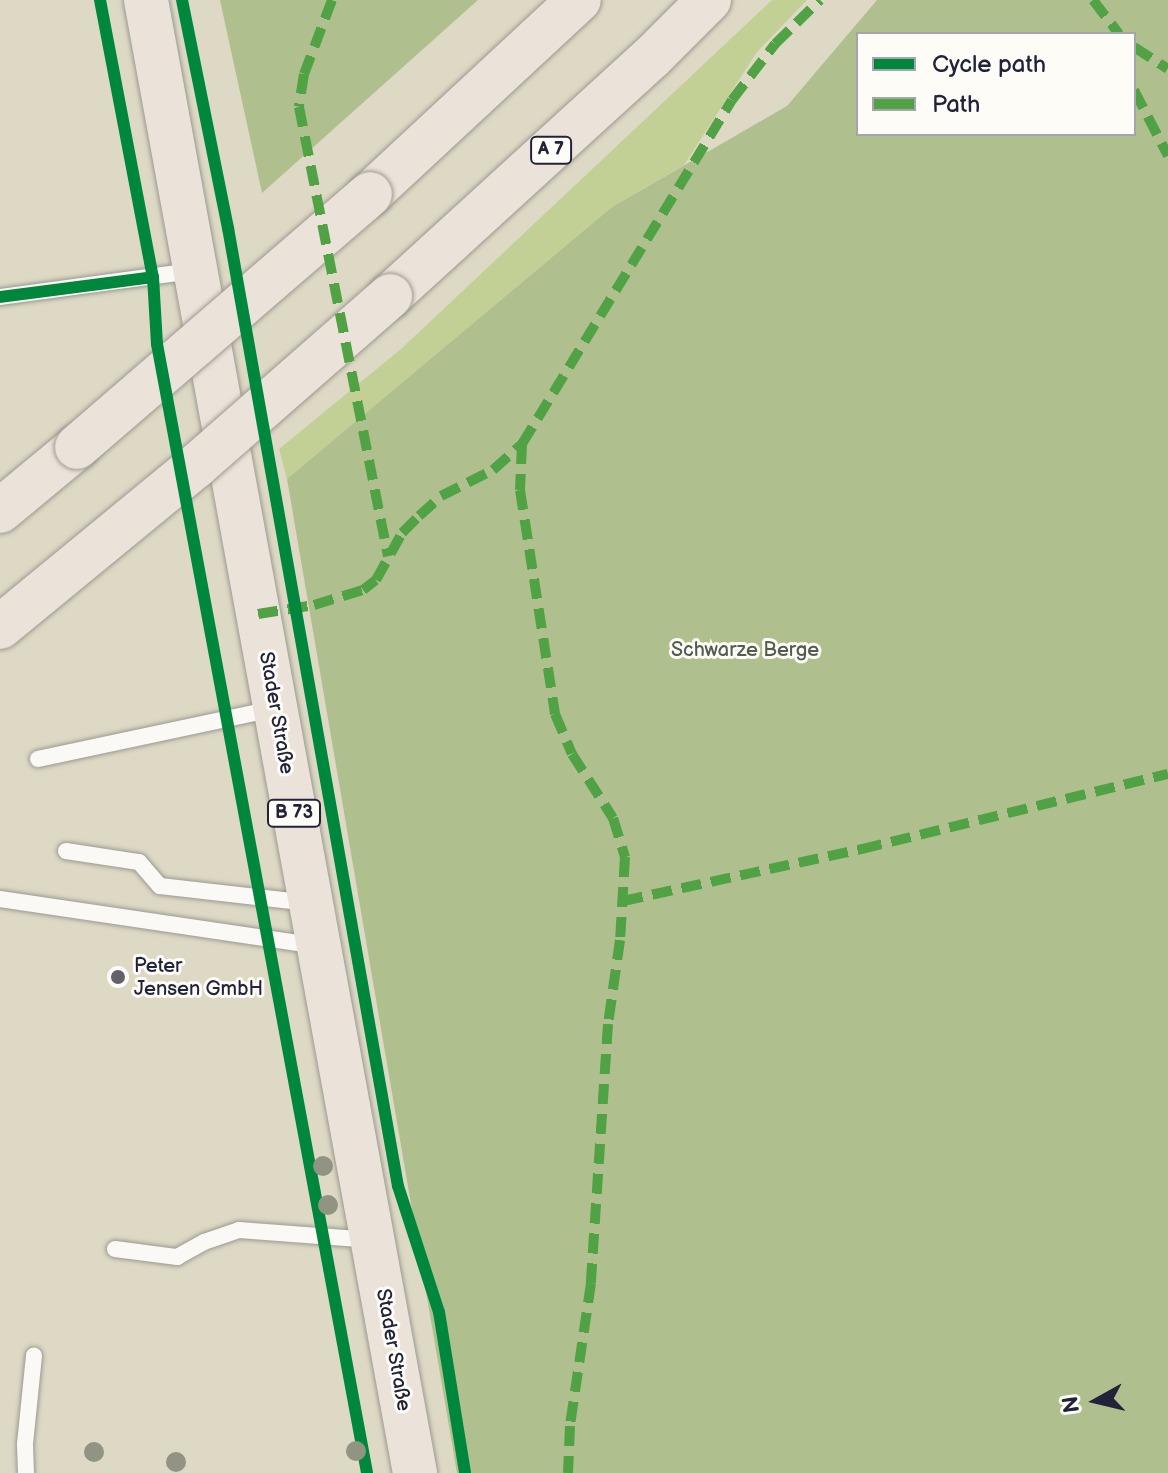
<!DOCTYPE html>
<html>
<head>
<meta charset="utf-8">
<style>
  body { margin:0 }
  #map { position:relative; width:1168px; height:1473px; overflow:hidden; background:#ddd9c5; font-family:"Balsamiq Sans",sans-serif }
  div>[style] { position:absolute }
  [style*='--x'] { left:calc(var(--x)*1px); top:calc(var(--y)*1px); width:calc(var(--w)*1px); rotate:calc(var(--a)*1deg) }
  .green>* { inset:0; background:#c3d095 }
  .forest>* { inset:0; background:#afc08e }
  .roads { filter:drop-shadow(0 0 2px #9c9991) drop-shadow(0 0 2px #9c9991) }
  .lane>* { height:16px; margin:-8px; padding:0 8px; transform-origin:8px; border-radius:8px; background:#faf9f6 }
  .primary>* { height:44px; margin:-22px; padding:0 22px; transform-origin:22px; border-radius:22px; background:#ebe3da }
  .highway>* { height:44px; margin:-22px; padding:0 22px; transform-origin:22px; border-radius:22px; background:#ebe3da }
  .bridges { filter:drop-shadow(0 0 2px #9c9991) drop-shadow(0 0 2px #9c9991) }
  .highway-bridge>* { height:44px; margin:-22px; padding:0 22px; transform-origin:22px; border-radius:22px; background:#ebe3da }
  .quiet>* { height:10px; margin-top:-5px; transform-origin:0; background:repeating-linear-gradient(90deg,#50a245 0 20px,transparent 0 30px) }
  .cycleway>* { height:12px; margin:-6px; padding:0 6px; transform-origin:6px; border-radius:6px; background:#00873e }
  .trees>* { width:20px; height:20px; margin:-10px; border-radius:50%; background:#919483 }
  .dots>* { width:22px; height:22px; translate:-50% -50%; box-sizing:border-box; border:4px solid #fdfcf7; border-radius:50% }
  span { translate:-50% -50%; white-space:nowrap; text-align:center; line-height:1.15; -webkit-text-stroke:6px #fdfcf7; paint-order:stroke }
  .shield-label span { padding:2px 6px; background:#fdfcf7; border:2px solid; border-radius:6px; -webkit-text-stroke-width:0 }
  .shield-label { font-size:18px; color:#22223b; font-weight:700 }
  .park-label { font-size:20px; color:#535c4d }
  .street-label { font-size:20px; color:#22223b }
  .poi-label { font-size:20px; color:#22223b }
  .left { translate:0 -50%; text-align:left }
  .legend { position:absolute; left:856px; top:32px; width:280px; height:104px; box-sizing:border-box; background:#fdfcf7; border:2px solid #a5a5ac; margin:0; padding:10px 14px; list-style:none; font-size:24px; color:#22223b }
  .legend li { display:flex; align-items:center; gap:16px; height:40px }
  .legend b { width:40px; border:2px solid #a5a5ac }
  .north { position:absolute; left:1056px; top:1361px; width:80px; height:80px; -webkit-text-stroke:6px #fdfcf7; paint-order:stroke; rotate:262deg; font-size:22px; font-weight:700; line-height:32px; text-align:center; color:#22223b }
  .north::after { content:''; display:block; margin:auto; width:28px; height:36px; background:#22223b; clip-path:polygon(50% 0,100% 100%,50% 72%,0 100%) }
</style>
</head>
<body>
<div id="map">
  <div class="green">
    <div style="clip-path:polygon(772px 0,807px 0,757px 52px,684px 165px,612px 207px,287px 479px,279px 449px,401px 349px)"></div>
  </div>
  <div class="forest">
    <div style="clip-path:polygon(220px 0,478px 0,262px 193px)"></div>
    <div style="clip-path:polygon(evenodd,877px 0,1168px 0,1168px 1473px,457px 1473px,287px 479px,612px 207px,787px 106px,877px 0,1134px 34px,1134px 134px,858px 134px,858px 34px,1134px 34px)"></div>
  </div>
  <div class="roads">
    <div class="lane">
      <div style="--x:0;--y:297;--w:195;--a:-7.7"></div>
      <div style="--x:38;--y:759;--w:240;--a:-12"></div>
      <div style="--x:66;--y:851;--w:74;--a:8.6"></div>
      <div style="--x:139;--y:862;--w:32;--a:49"></div>
      <div style="--x:160;--y:886;--w:150;--a:6.5"></div>
      <div style="--x:0;--y:899;--w:320;--a:8.4"></div>
      <div style="--x:115;--y:1249;--w:63;--a:7.4"></div>
      <div style="--x:177;--y:1257;--w:31;--a:-29"></div>
      <div style="--x:204;--y:1242;--w:37;--a:-19"></div>
      <div style="--x:239;--y:1230;--w:132;--a:4.3"></div>
      <div style="--x:26;--y:1473;--w:29;--a:-92"></div>
      <div style="--x:25;--y:1444;--w:89;--a:-84.2"></div>
    </div>
    <div class="primary">
      <div style="--x:146;--y:0;--w:1497;--a:79.65"></div>
    </div>
    <div class="highway">
      <div style="--x:370;--y:194;--w:285;--a:-42.9"></div>
      <div style="--x:390;--y:296;--w:353;--a:-42.4"></div>
      <div style="--x:651;--y:58;--w:82;--a:-45"></div>
      <div style="--x:0;--y:511;--w:100;--a:-39.7"></div>
    </div>
  </div>
  <div class="bridges">
    <div class="highway-bridge">
      <div style="--x:77;--y:447;--w:387;--a:-40.8"></div>
      <div style="--x:0;--y:627;--w:254;--a:-39.4"></div>
      <div style="--x:196;--y:466;--w:258;--a:-41.2"></div>
    </div>
  </div>
  <div class="quiet">
    <div style="--x:332;--y:0;--w:79;--a:110.7"></div>
    <div style="--x:304;--y:74;--w:33;--a:99"></div>
    <div style="--x:299;--y:107;--w:458;--a:78.8"></div>
    <div style="--x:1093;--y:0;--w:43;--a:52.6"></div>
    <div style="--x:1134;--y:47;--w:40;--a:32.9"></div>
    <div style="--x:1134;--y:90;--w:74;--a:62.7"></div>
    <div style="--x:522;--y:444;--w:46;--a:92.5"></div>
    <div style="--x:520;--y:490;--w:227;--a:81.1"></div>
    <div style="--x:555;--y:714;--w:43;--a:67"></div>
    <div style="--x:572;--y:754;--w:76;--a:57.4"></div>
    <div style="--x:613;--y:818;--w:41;--a:72.9"></div>
    <div style="--x:625;--y:857;--w:83;--a:93.4"></div>
    <div style="--x:620;--y:940;--w:85;--a:98.1"></div>
    <div style="--x:608;--y:1024;--w:260;--a:93.8"></div>
    <div style="--x:591;--y:1283;--w:145;--a:98.4"></div>
    <div style="--x:570;--y:1426;--w:47;--a:92.4"></div>
    <div style="--x:258;--y:614;--w:57;--a:-9.1"></div>
    <div style="--x:314;--y:605;--w:51;--a:-17"></div>
    <div style="--x:363;--y:590;--w:16;--a:-38"></div>
    <div style="--x:376;--y:580;--w:54;--a:-61"></div>
    <div style="--x:402;--y:533;--w:24;--a:-45"></div>
    <div style="--x:419;--y:516;--w:30;--a:-42"></div>
    <div style="--x:441;--y:496;--w:58;--a:-26.6"></div>
    <div style="--x:493;--y:470;--w:39;--a:-42"></div>
    <div style="--x:522;--y:444;--w:403;--a:-58.6"></div>
    <div style="--x:732;--y:100;--w:71;--a:-52.5"></div>
    <div style="--x:775;--y:44;--w:63;--a:-44.4"></div>
    <div style="--x:623;--y:901;--w:245;--a:-12.3"></div>
    <div style="--x:862;--y:849;--w:315;--a:-13.8"></div>
  </div>
  <div class="cycleway">
    <div style="--x:100;--y:0;--w:282;--a:79.2"></div>
    <div style="--x:153;--y:277;--w:67;--a:86.6"></div>
    <div style="--x:157;--y:344;--w:1148;--a:79.46"></div>
    <div style="--x:182;--y:0;--w:233;--a:78.6"></div>
    <div style="--x:228;--y:228;--w:973;--a:79.94"></div>
    <div style="--x:398;--y:1186;--w:133;--a:72"></div>
    <div style="--x:439;--y:1312;--w:163;--a:80.8"></div>
    <div style="--x:0;--y:297;--w:154;--a:-7.4"></div>
  </div>
  <div class="trees">
    <div style="left:323px;top:1166px"></div>
    <div style="left:328px;top:1205px"></div>
    <div style="left:356px;top:1451px"></div>
    <div style="left:94px;top:1452px"></div>
    <div style="left:176px;top:1462px"></div>
  </div>
  <div class="dots">
    <div style="left:118px;top:977px;background:#63626b"></div>
  </div>
  <div class="shield-label">
    <span style="left:551px;top:150px">A 7</span>
    <span style="left:294px;top:813px">B 73</span>
  </div>
  <div class="park-label">
    <span style="left:745px;top:650px">Schwarze Berge</span>
  </div>
  <div class="street-label">
    <span style="left:276px;top:713px;rotate:80deg">Stader Straße</span>
    <span style="left:393px;top:1350px;rotate:80deg">Stader Straße</span>
  </div>
  <div class="poi-label">
    <span class="left" style="left:134px;top:978px">Peter<br>Jensen GmbH</span>
  </div>
  <ul class="legend">
  <li><b style="height:10px;background:#00873e"></b>Cycle path</li>
  <li><b style="height:10px;background:#50a245"></b>Path</li>
  </ul>
  <div class="north">N</div>
</div>
</body>
</html>
